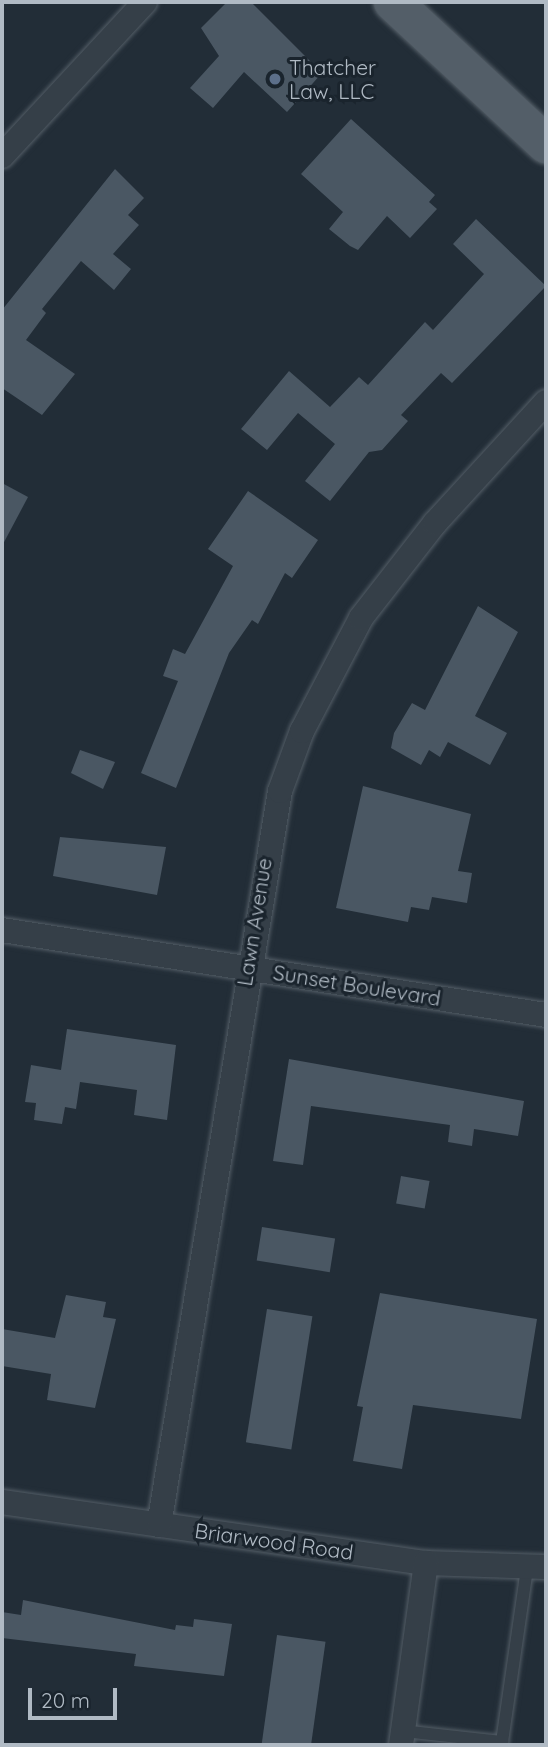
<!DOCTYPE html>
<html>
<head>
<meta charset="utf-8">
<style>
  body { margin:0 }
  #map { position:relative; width:548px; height:1747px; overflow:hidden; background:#222d37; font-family:Quicksand,sans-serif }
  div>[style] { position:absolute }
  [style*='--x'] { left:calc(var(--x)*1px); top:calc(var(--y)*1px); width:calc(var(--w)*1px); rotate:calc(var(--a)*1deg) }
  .building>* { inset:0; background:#4a5763; transform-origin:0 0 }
  .roads { filter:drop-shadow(0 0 2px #535d66) drop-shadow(0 0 2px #535d66) }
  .lane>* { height:12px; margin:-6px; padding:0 6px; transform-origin:6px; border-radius:6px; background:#353f48 }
  .street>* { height:24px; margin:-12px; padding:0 12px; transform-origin:12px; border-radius:12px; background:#353f48 }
  .primary>* { height:38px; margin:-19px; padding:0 19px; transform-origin:19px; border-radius:19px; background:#535e68 }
  .dots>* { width:19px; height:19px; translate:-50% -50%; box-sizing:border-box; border:4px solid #1a242d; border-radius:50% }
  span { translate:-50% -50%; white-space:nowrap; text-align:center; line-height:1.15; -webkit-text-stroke:6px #1a242d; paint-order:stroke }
  .poi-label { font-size:21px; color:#b0bac4 }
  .left { translate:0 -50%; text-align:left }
  .street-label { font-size:21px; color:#b0bac4 }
  .frame { position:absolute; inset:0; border:4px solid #b0bac4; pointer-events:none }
  .scale { position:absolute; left:28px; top:1688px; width:89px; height:32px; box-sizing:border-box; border:4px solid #b0bac4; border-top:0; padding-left:9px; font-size:21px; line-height:24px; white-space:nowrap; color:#b0bac4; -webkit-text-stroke:5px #1a242d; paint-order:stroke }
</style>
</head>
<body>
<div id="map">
  <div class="building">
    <div style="clip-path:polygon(227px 2px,251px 2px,322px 73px,287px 112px,244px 72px,213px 108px,190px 88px,219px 56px,201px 28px)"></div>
    <div style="clip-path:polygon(351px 119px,435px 195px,429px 202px,437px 209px,410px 238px,387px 216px,358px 250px,350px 246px,329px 229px,343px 212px,301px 174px)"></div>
    <div style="clip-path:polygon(115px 169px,144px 198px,128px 215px,139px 225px,113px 254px,131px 269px,114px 290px,81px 261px,42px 309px,46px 313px,26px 340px,75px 374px,42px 415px,2px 388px,2px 310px)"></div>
    <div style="clip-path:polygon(476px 219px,546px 286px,452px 383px,441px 373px,401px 415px,408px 421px,382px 450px,369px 452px,330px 501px,305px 481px,335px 444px,298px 413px,267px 450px,241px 429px,289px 371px,330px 407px,359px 377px,368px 385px,425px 322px,433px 330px,484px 274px,453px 244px)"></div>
    <div style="clip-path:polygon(2px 483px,28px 497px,2px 546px)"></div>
    <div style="clip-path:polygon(248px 491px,318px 540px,292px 578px,285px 573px,258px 624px,252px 620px,229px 653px,176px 788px,141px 773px,178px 681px,163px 676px,173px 649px,185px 654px,233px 566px,208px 549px)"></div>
    <div style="clip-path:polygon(478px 606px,518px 632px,475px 716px,507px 733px,490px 765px,448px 742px,440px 757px,429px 750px,421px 765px,391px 748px,394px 733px,412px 703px,425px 710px)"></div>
    <div style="clip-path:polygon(80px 750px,115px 762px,103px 789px,71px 773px)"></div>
    <div style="clip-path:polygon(363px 786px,471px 814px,458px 871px,472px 873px,467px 903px,432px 897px,429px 910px,411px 907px,408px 922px,336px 908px)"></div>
    <div style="clip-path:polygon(60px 837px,166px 847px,157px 895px,53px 876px)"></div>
    <div style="clip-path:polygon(67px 1029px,176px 1045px,167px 1120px,134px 1115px,137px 1090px,80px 1082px,76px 1109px,65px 1107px,62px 1124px,34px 1120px,36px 1103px,25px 1102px,31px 1065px,61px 1070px)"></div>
    <div style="clip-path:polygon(289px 1059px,524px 1101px,518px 1136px,474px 1129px,472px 1146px,448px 1142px,450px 1125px,311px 1106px,303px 1165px,273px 1161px)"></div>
    <div style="left:401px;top:1176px;width:29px;height:28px;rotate:10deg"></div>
    <div style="left:262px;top:1227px;width:74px;height:34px;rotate:9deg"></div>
    <div style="clip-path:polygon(380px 1293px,537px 1319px,521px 1419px,413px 1405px,402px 1469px,353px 1461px,363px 1407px,357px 1406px)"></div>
    <div style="clip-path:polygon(66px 1295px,106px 1302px,103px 1317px,116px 1319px,95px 1408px,47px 1400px,51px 1374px,2px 1366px,2px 1329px,55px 1338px)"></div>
    <div style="left:267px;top:1309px;width:46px;height:135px;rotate:9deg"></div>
    <div style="clip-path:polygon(23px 1600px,175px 1630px,176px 1625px,193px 1627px,194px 1619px,232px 1624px,224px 1676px,134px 1666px,136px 1654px,2px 1638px,2px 1612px,21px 1615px)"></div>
    <div style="left:277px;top:1635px;width:49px;height:111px;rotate:8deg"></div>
  </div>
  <div class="roads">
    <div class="lane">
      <div style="--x:403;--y:1731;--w:100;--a:6.3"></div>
      <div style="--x:502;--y:1742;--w:175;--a:-81.8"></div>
    </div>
    <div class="street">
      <div style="--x:2;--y:156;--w:210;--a:-47.1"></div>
      <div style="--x:2;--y:930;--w:551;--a:8.88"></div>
      <div style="--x:2;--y:1502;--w:428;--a:8.2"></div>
      <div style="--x:426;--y:1563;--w:120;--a:1.9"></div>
      <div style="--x:159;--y:1525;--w:744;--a:-80.64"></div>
      <div style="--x:280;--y:791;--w:64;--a:-69.9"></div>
      <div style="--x:302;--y:731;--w:127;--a:-62.4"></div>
      <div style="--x:361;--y:618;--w:120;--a:-52.1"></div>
      <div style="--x:435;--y:523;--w:164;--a:-47.5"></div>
      <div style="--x:401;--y:1745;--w:184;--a:-82.2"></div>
    </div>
    <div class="primary">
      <div style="--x:393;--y:2;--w:209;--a:42.9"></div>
    </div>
  </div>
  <div class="dots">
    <div style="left:275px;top:79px;background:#5c6f8a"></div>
  </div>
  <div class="poi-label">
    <span class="left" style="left:289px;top:79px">Thatcher<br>Law, LLC</span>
  </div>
  <div class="street-label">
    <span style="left:254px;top:922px;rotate:-81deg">Lawn Avenue</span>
    <span style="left:357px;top:985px;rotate:9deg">Sunset Boulevard</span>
    <span style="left:274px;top:1541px;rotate:8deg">Briarwood Road</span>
  </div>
  <div class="frame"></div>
  <div class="scale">20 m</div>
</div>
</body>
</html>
